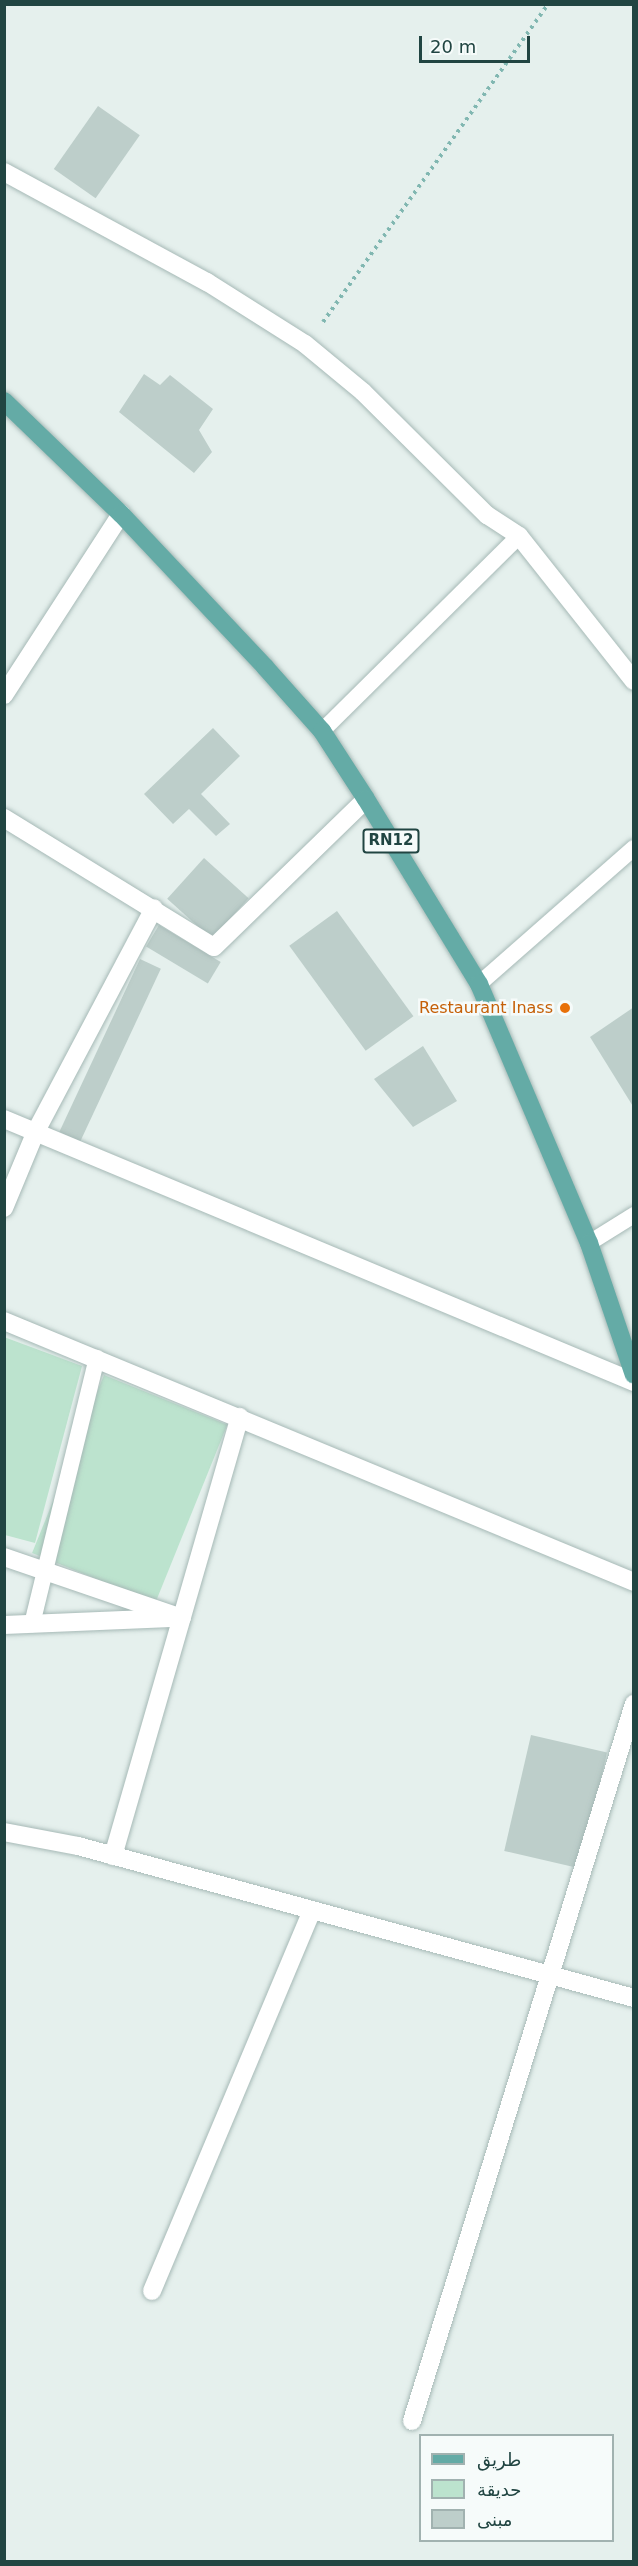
<!DOCTYPE html>
<html>
<head>
<meta charset="utf-8">
<style>
  body { margin:0 }
  #map { position:relative; width:638px; height:2566px; overflow:hidden; background:#e5f0ed; font-family:"DejaVu Sans","Noto Naskh Arabic",sans-serif }
  div>[style] { position:absolute }
  [style*='--x'] { left:calc(var(--x)*1px); top:calc(var(--y)*1px); width:calc(var(--w)*1px); rotate:calc(var(--a)*1deg) }
  .green>* { inset:0; background:#bce3ce; transform-origin:0 0 }
  .building>* { inset:0; background:#bdceca; transform-origin:0 0 }
  .path>* { height:4px; margin-top:-2px; transform-origin:0; background:repeating-linear-gradient(90deg,#81b7b1 0 3px,transparent 0 7.5px) }
  .roads { filter:drop-shadow(0 0 2px #a6b9b6) drop-shadow(0 0 2px #a6b9b6) }
  .service>* { height:16px; margin:-8px; padding:0 8px; transform-origin:8px; border-radius:8px; background:#fff }
  .minor>* { height:18px; margin:-9px; padding:0 9px; transform-origin:9px; border-radius:9px; background:#fff }
  .primary>* { height:18px; margin:-9px; padding:0 9px; transform-origin:9px; border-radius:9px; background:#64aba6 }
  .dots>* { width:16px; height:16px; translate:-50% -50%; box-sizing:border-box; border:3px solid #f6fbfa; border-radius:50% }
  span { translate:-50% -50%; white-space:nowrap; text-align:center; line-height:1.15; -webkit-text-stroke:5px #f6fbfa; paint-order:stroke }
  .shield-label span { padding:2px 4px; background:#f6fbfa; border:2px solid; border-radius:4px; -webkit-text-stroke-width:0 }
  .shield-label { font-size:15px; color:#214542; font-weight:700 }
  .food-label { font-size:16px; color:#c56008 }
  .right { translate:-100% -50%; text-align:right }
  .frame { position:absolute; inset:0; border:6px solid #214542; pointer-events:none }
  .legend { position:absolute; left:419px; top:2434px; width:195px; height:108px; box-sizing:border-box; background:#f6fbfa; border:2px solid #a1b2b0; margin:0; padding:8px 10px; list-style:none; font-size:18px; color:#214542 }
  .legend li { display:flex; align-items:center; gap:12px; height:30px }
  .legend b { width:30px; border:2px solid #a1b2b0 }
  .scale { position:absolute; left:419px; top:36px; width:111px; height:27px; box-sizing:border-box; border:3px solid #214542; border-top:0; padding-left:8px; font-size:18px; line-height:21px; white-space:nowrap; color:#214542; -webkit-text-stroke:4px #f6fbfa; paint-order:stroke }
</style>
</head>
<body>
<div id="map">
  <div class="green">
    <div style="clip-path:polygon(4px 1337px,82px 1366px,35px 1543px,5px 1535px)"></div>
    <div style="left:104px;top:1375px;width:133px;height:192px;rotate:22deg"></div>
  </div>
  <div class="building">
    <div style="left:98px;top:106px;width:51px;height:77px;rotate:35deg"></div>
    <div style="clip-path:polygon(144px 374px,160px 385px,170px 375px,213px 409px,199px 430px,212px 452px,194px 473px,119px 412px)"></div>
    <div style="clip-path:polygon(213px 728px,240px 756px,201px 794px,230px 824px,216px 836px,189px 809px,173px 824px,144px 794px)"></div>
    <div style="left:204px;top:858px;width:60px;height:55px;rotate:42deg"></div>
    <div style="left:337px;top:911px;width:130px;height:59px;rotate:54deg"></div>
    <div style="left:159px;top:925px;width:72px;height:25px;rotate:31deg"></div>
    <div style="left:140px;top:959px;width:23px;height:191px;rotate:25deg"></div>
    <div style="clip-path:polygon(634px 1007px,634px 1108px,590px 1037px)"></div>
    <div style="clip-path:polygon(423px 1046px,457px 1101px,413px 1127px,374px 1079px)"></div>
    <div style="left:531px;top:1735px;width:78px;height:119px;rotate:13deg"></div>
  </div>
  <div class="path">
    <div style="--x:323;--y:322;--w:390;--a:-54.7"></div>
  </div>
  <div class="roads">
    <div class="service">
      <div style="--x:322;--y:731;--w:277;--a:-44.7"></div>
      <div style="--x:479;--y:984;--w:206;--a:-41.3"></div>
      <div style="--x:589;--y:1243;--w:53;--a:-31.9"></div>
      <div style="--x:32;--y:1624;--w:274;--a:-76.3"></div>
    </div>
    <div class="minor">
      <div style="--x:4;--y:172;--w:231;--a:28.5"></div>
      <div style="--x:207;--y:282;--w:116;--a:32.3"></div>
      <div style="--x:305;--y:344;--w:75;--a:39.6"></div>
      <div style="--x:363;--y:392;--w:175;--a:44.8"></div>
      <div style="--x:487;--y:515;--w:38;--a:33"></div>
      <div style="--x:519;--y:536;--w:185;--a:51.6"></div>
      <div style="--x:4;--y:695;--w:216;--a:-57.1"></div>
      <div style="--x:4;--y:818;--w:246;--a:31.6"></div>
      <div style="--x:214;--y:947;--w:212;--a:-44.2"></div>
      <div style="--x:4;--y:1119;--w:683;--a:22.66"></div>
      <div style="--x:4;--y:1208;--w:83;--a:-67.4"></div>
      <div style="--x:36;--y:1131;--w:252;--a:-62.1"></div>
      <div style="--x:4;--y:1321;--w:682;--a:22.5"></div>
      <div style="--x:4;--y:1557;--w:188;--a:18.9"></div>
      <div style="--x:4;--y:1625;--w:167;--a:-2.4"></div>
      <div style="--x:4;--y:1832;--w:75;--a:10.7"></div>
      <div style="--x:78;--y:1846;--w:576;--a:15.29"></div>
      <div style="--x:113;--y:1856;--w:457;--a:-73.9"></div>
      <div style="--x:152;--y:2291;--w:413;--a:-67.2"></div>
      <div style="--x:412;--y:2421;--w:751;--a:-72.8"></div>
    </div>
    <div class="primary">
      <div style="--x:4;--y:401;--w:163;--a:44"></div>
      <div style="--x:121;--y:514;--w:210;--a:46.7"></div>
      <div style="--x:265;--y:667;--w:86;--a:48.3"></div>
      <div style="--x:322;--y:731;--w:81;--a:57.1"></div>
      <div style="--x:366;--y:799;--w:217;--a:58.6"></div>
      <div style="--x:479;--y:984;--w:281;--a:67"></div>
      <div style="--x:589;--y:1243;--w:139;--a:71.2"></div>
    </div>
  </div>
  <div class="dots">
    <div style="left:565px;top:1008px;background:#e8710a"></div>
  </div>
  <div class="shield-label">
    <span style="left:391px;top:841px">RN12</span>
  </div>
  <div class="food-label">
    <span class="right" style="left:553px;top:1008px">Restaurant Inass</span>
  </div>
  <div class="frame"></div>
  <ul class="legend">
  <li><b style="height:8px;background:#64aba6"></b>طريق</li>
  <li><b style="height:16px;background:#bce3ce"></b>حديقة</li>
  <li><b style="height:16px;background:#bdceca"></b>مبنى</li>
  </ul>
  <div class="scale">20 m</div>
</div>
</body>
</html>
